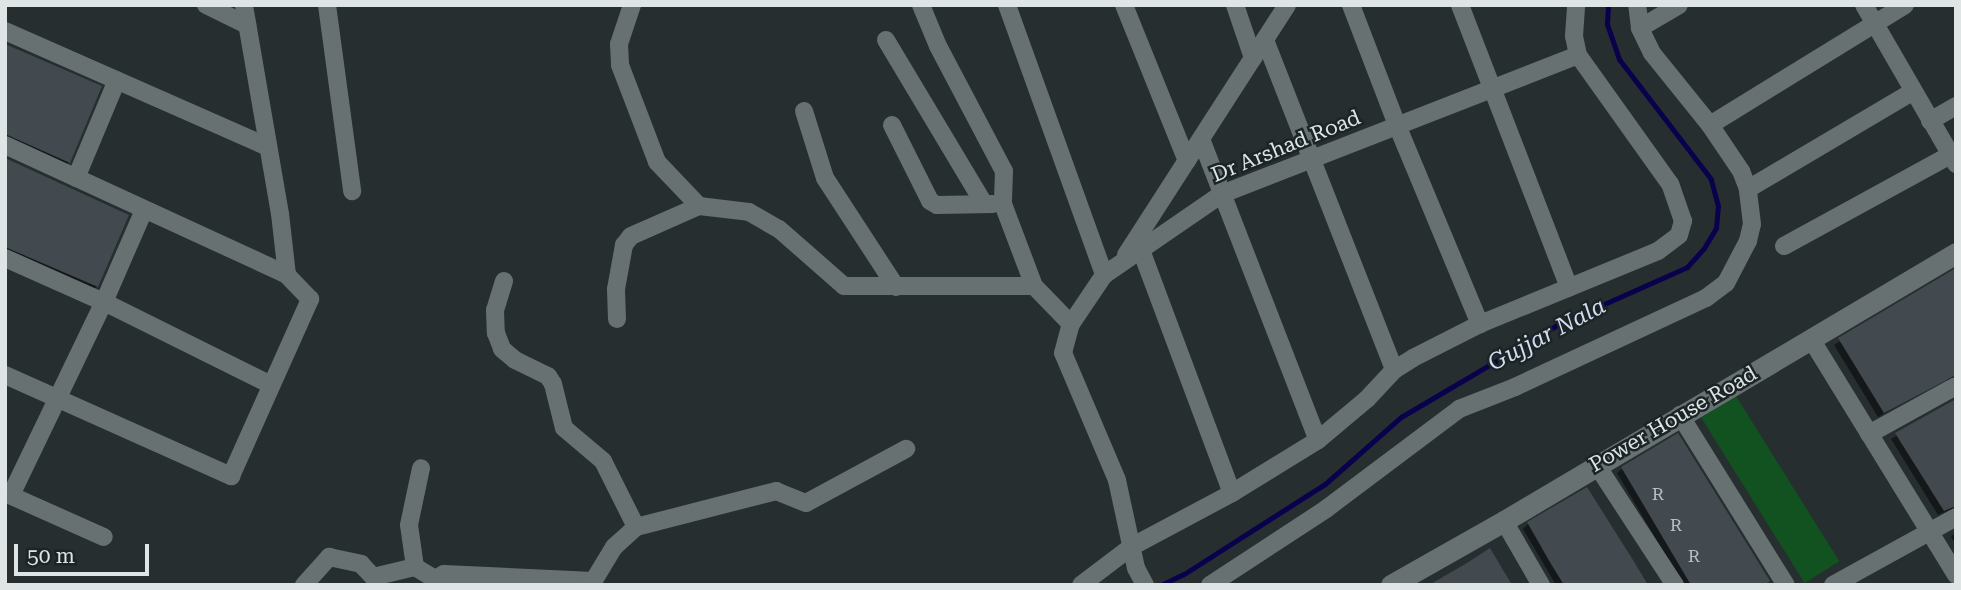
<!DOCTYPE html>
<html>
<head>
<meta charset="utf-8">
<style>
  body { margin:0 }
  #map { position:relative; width:1961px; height:590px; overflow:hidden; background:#262e30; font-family:"Roboto Serif",serif }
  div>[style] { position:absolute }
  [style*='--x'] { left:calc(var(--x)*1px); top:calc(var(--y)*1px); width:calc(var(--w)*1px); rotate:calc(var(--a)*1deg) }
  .green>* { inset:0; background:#125221; transform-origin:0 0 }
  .shadow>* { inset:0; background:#0007 }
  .stream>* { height:5px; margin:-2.5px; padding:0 2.5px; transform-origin:2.5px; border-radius:2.5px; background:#0a014c }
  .building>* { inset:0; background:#434a4f }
  .minor>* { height:18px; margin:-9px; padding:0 9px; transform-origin:9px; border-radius:9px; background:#677172 }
  .tertiary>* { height:21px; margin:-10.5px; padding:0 10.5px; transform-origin:10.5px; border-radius:10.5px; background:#677172 }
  span { translate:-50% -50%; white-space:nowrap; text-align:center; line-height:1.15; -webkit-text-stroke:5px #1c2526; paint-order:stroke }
  .number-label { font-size:18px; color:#b8bec0 }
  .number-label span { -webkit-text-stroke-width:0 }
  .street-label { font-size:21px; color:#dfe4e5 }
  .water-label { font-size:23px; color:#d5dcf2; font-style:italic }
  .frame { position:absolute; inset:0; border:7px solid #dfe4e5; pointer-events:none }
  .scale { position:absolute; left:14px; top:544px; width:135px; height:32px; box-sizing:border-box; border:4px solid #dfe4e5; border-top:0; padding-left:9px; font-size:21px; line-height:24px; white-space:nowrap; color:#dfe4e5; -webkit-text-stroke:5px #1c2526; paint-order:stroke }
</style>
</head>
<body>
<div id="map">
  <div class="green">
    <div style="left:1736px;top:396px;width:195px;height:41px;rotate:58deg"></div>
  </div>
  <div class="shadow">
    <div style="clip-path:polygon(5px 45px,69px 162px,64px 167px,5px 140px)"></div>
    <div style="clip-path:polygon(5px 160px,97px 286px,92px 291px,5px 254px)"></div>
    <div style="clip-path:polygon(1956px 269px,1956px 381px,1944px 380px,1878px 417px,1834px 345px)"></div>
    <div style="clip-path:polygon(1956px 401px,1956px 513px,1949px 510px,1938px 515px,1891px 439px)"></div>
    <div style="clip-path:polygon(1623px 468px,1764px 585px,1683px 585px,1617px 473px)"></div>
    <div style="clip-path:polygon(1528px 524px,1646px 585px,1556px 585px,1523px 529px)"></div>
    <div style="clip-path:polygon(1956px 532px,1956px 544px,1951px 537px)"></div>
  </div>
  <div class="stream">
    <div style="--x:1161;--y:585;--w:25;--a:-26"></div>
    <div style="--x:1184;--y:574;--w:167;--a:-32.6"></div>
    <div style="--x:1325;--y:484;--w:101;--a:-41.4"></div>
    <div style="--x:1401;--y:417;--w:181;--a:-30.5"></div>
    <div style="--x:1557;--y:325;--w:142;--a:-24"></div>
    <div style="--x:1687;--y:267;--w:25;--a:-48"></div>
    <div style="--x:1704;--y:248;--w:23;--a:-59"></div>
    <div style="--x:1716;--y:228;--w:22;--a:-85"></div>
    <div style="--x:1718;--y:206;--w:28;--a:-105"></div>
    <div style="--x:1711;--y:179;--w:151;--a:-127.5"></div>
    <div style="--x:1619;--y:59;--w:37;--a:-109"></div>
    <div style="--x:1607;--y:24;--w:19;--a:-87"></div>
  </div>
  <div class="building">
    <div style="clip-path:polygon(5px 44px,102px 86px,70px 163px,5px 134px)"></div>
    <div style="clip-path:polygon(5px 158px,129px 215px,98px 287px,5px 247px)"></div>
    <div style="clip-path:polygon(1956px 268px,1956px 375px,1884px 413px,1838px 338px)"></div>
    <div style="clip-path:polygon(1956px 399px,1956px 506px,1944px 511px,1895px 433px)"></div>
    <div style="clip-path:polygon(1678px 433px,1770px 581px,1764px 585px,1691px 585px,1621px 467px)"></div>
    <div style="clip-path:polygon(1587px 487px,1633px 560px,1648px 585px,1564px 585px,1551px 564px,1527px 522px)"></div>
    <div style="clip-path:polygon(1490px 548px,1512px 585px,1429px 585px,1467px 563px)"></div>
  </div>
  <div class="minor">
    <div style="--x:206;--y:5;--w:46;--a:26"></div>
    <div style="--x:327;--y:5;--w:188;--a:82.3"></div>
    <div style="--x:632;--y:5;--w:41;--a:108.4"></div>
    <div style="--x:619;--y:44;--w:21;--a:87"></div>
    <div style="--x:620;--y:65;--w:104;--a:69.1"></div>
    <div style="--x:657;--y:162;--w:61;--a:46.3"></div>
    <div style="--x:699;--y:206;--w:50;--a:6.8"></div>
    <div style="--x:749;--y:212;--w:34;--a:30"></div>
    <div style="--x:779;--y:229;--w:86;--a:41.2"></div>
    <div style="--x:844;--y:286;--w:190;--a:0"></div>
    <div style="--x:1034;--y:286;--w:53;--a:45.8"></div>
    <div style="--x:921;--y:5;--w:44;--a:67.5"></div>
    <div style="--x:938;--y:46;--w:141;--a:62.2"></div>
    <div style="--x:1004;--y:171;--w:33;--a:92"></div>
    <div style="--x:1003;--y:204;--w:88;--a:69.3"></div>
    <div style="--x:1007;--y:5;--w:287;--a:70.2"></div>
    <div style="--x:1124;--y:5;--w:168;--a:68"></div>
    <div style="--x:1235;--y:5;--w:56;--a:71.2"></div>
    <div style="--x:1351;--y:5;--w:129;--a:69"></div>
    <div style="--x:1397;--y:125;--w:216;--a:67.4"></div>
    <div style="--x:1460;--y:5;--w:303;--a:68.9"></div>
    <div style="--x:1864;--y:5;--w:184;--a:59.9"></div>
    <div style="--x:1640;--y:28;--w:45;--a:-30.5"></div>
    <div style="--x:5;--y:31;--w:287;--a:23.8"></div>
    <div style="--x:886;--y:40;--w:191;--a:59.1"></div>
    <div style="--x:1265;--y:40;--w:354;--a:68.6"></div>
    <div style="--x:804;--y:111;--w:70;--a:72.6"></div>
    <div style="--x:825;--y:178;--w:130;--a:56.9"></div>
    <div style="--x:1930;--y:121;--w:30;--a:-30"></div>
    <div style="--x:892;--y:125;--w:85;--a:63.4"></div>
    <div style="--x:930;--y:201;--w:8;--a:30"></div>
    <div style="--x:937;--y:205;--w:56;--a:-1"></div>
    <div style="--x:1710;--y:125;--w:229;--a:-31.6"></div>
    <div style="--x:1201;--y:139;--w:323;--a:68.8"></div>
    <div style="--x:5;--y:145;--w:311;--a:24.7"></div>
    <div style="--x:76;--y:178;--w:106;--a:-67.3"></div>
    <div style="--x:1748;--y:189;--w:191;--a:-30.6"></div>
    <div style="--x:1784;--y:246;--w:189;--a:-28.7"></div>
    <div style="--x:1141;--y:250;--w:259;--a:69.5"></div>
    <div style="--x:1126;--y:255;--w:297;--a:-57.2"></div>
    <div style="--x:5;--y:258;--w:108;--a:24"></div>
    <div style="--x:104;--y:302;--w:186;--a:26.4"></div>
    <div style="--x:504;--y:281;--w:30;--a:107"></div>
    <div style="--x:495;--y:310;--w:23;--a:88"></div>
    <div style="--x:496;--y:333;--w:17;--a:69"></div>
    <div style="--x:502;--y:349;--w:17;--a:40"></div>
    <div style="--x:515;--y:360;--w:37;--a:26"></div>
    <div style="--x:548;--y:376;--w:9;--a:58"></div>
    <div style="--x:553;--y:384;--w:45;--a:76"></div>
    <div style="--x:564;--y:428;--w:51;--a:40.2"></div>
    <div style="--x:603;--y:461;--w:74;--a:63.4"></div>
    <div style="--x:617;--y:319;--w:30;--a:-92"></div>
    <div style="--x:616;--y:289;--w:45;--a:-79.7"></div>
    <div style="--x:624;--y:245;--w:11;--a:-52"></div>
    <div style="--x:631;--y:236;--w:74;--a:-23.8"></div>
    <div style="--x:1811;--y:339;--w:277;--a:58.4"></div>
    <div style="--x:5;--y:375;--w:248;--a:24.1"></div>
    <div style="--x:231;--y:476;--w:194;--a:-65.9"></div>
    <div style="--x:310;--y:299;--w:33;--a:-134"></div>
    <div style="--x:287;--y:275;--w:61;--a:-96.5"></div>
    <div style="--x:280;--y:214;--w:212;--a:-99.8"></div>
    <div style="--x:1680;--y:415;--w:200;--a:58.1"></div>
    <div style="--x:1869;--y:434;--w:99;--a:-28.9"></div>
    <div style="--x:1596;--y:464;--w:145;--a:56.9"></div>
    <div style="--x:5;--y:493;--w:108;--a:24"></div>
    <div style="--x:11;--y:495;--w:214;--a:-64.3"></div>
    <div style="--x:104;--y:302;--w:100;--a:-66.5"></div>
    <div style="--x:1504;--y:521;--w:74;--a:60"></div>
    <div style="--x:415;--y:567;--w:42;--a:-98.1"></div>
    <div style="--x:409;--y:525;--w:58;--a:-78.1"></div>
    <div style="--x:435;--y:579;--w:10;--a:-29"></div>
    <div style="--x:444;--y:574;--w:149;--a:2.7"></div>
    <div style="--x:304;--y:585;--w:38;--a:-48"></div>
    <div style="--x:329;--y:557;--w:33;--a:12"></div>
    <div style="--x:361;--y:564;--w:18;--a:47"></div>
    <div style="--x:373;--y:577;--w:43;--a:-13.4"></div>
    <div style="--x:415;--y:567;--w:35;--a:31"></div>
    <div style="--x:591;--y:585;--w:44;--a:-58.8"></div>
    <div style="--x:614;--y:547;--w:30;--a:-42"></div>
    <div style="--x:636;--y:527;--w:145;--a:-14.4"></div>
    <div style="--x:776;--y:491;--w:32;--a:22"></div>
    <div style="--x:806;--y:503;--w:114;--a:-28.4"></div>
    <div style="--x:1081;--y:585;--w:63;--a:-37.2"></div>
    <div style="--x:1131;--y:547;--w:115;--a:-28.1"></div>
    <div style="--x:1232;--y:493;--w:101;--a:-31.6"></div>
    <div style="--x:1318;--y:440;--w:64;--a:-39.9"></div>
    <div style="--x:1367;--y:399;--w:40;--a:-47"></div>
    <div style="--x:1394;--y:370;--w:22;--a:-32"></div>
    <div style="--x:1413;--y:358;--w:75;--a:-26.9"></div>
    <div style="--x:1480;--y:324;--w:192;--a:-22.3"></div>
    <div style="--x:1658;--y:251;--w:26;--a:-37"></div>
    <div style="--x:1679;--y:235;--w:15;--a:-74"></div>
    <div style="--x:1683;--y:221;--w:39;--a:-109"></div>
    <div style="--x:1670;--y:184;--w:158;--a:-125.5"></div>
    <div style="--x:1578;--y:55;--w:19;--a:-102"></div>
    <div style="--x:1574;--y:36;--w:31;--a:-86"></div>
    <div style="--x:1145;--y:585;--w:19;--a:-118"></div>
    <div style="--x:1136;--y:568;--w:90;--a:-102.2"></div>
    <div style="--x:1117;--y:480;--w:138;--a:-113"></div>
    <div style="--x:1063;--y:353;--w:30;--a:-75"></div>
    <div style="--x:1071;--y:324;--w:59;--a:-56"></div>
    <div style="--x:1104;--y:275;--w:143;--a:-34.5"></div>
    <div style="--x:1222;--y:194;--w:382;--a:-21.3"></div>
    <div style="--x:1210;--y:585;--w:139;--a:-33.2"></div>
    <div style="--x:1326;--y:509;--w:166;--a:-36.9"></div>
    <div style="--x:1459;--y:409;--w:60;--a:-21.4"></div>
    <div style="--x:1515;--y:387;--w:211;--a:-25"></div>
    <div style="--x:1706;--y:298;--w:25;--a:-37"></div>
    <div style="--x:1726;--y:283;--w:47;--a:-62.4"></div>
    <div style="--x:1748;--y:241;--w:17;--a:-77"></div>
    <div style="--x:1752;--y:224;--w:35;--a:-97"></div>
    <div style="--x:1748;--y:189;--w:19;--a:-111"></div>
    <div style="--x:1741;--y:171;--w:55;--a:-124"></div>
    <div style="--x:1710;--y:125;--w:92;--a:-128.9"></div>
    <div style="--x:1652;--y:53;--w:28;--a:-116"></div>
    <div style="--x:1640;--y:28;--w:23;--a:-97"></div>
    <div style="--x:1833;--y:585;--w:141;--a:-28.9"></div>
  </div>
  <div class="tertiary">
    <div style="--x:1391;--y:585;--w:130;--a:-29.5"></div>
    <div style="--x:1504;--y:521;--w:525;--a:-30.66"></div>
  </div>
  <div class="number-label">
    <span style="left:1658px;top:494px">R</span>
    <span style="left:1676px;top:525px">R</span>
    <span style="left:1694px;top:556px">R</span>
  </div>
  <div class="street-label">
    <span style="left:1286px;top:146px;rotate:-22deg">Dr Arshad Road</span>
    <span style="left:1673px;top:419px;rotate:-30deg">Power House Road</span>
  </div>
  <div class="water-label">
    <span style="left:1547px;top:335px;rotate:-28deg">Gujjar Nala</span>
  </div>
  <div class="frame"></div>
  <div class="scale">50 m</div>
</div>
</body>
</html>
